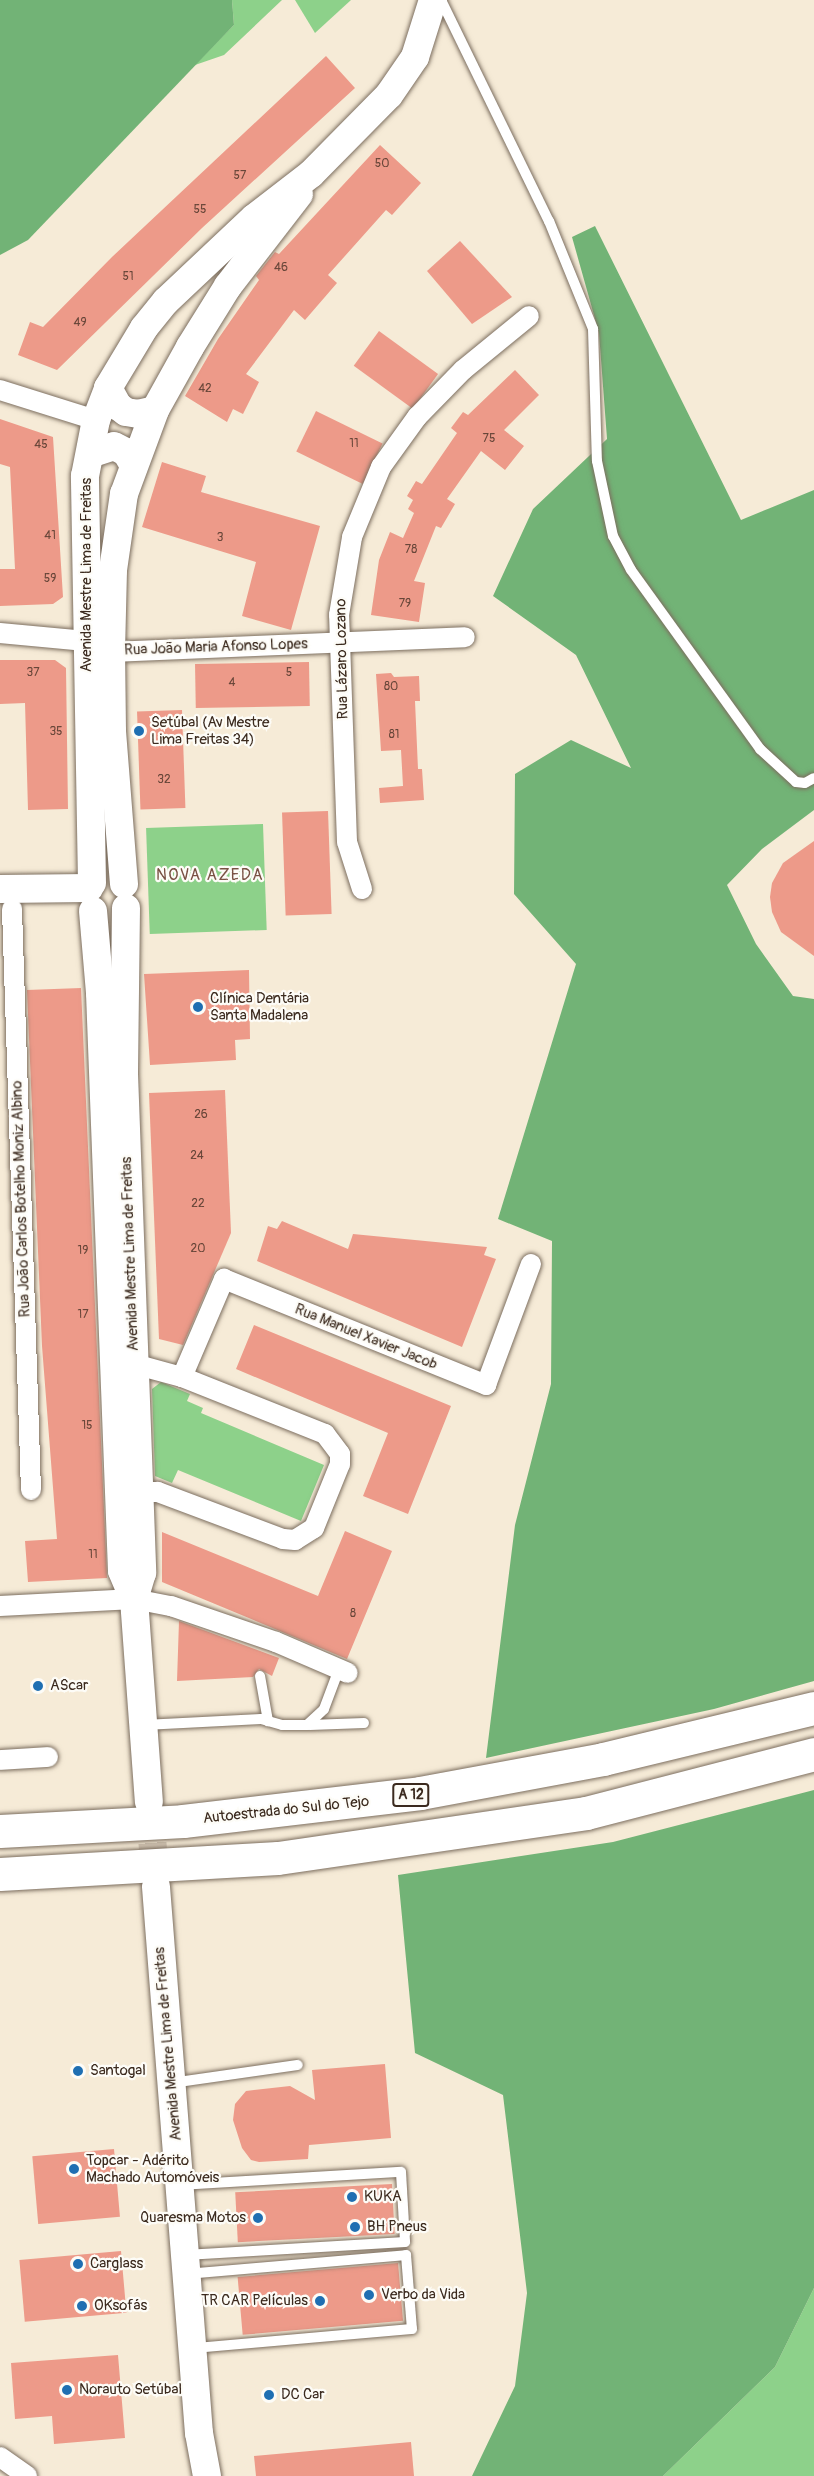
<!DOCTYPE html>
<html>
<head>
<meta charset="utf-8">
<style>
  body { margin:0 }
  #map { position:relative; width:814px; height:2476px; overflow:hidden; background:#f6ebd7; font-family:Pangolin,sans-serif }
  div>[style] { position:absolute }
  [style*='--x'] { left:calc(var(--x)*1px); top:calc(var(--y)*1px); width:calc(var(--w)*1px); rotate:calc(var(--a)*1deg) }
  .green>* { inset:0; background:#8dd18a; transform-origin:0 0 }
  .forest>* { inset:0; background:#72b376 }
  .building>* { inset:0; background:#ed9a89; transform-origin:0 0 }
  .secondary-tunnel>* { height:28px; margin-top:-14px; transform-origin:0; background:repeating-linear-gradient(90deg,#d1c4b2 0 28px,transparent 0 42px) }
  .roads { filter:drop-shadow(0 0 2px #7c6e5f) drop-shadow(0 0 2px #7c6e5f) }
  .lane>* { height:10px; margin:-5px; padding:0 5px; transform-origin:5px; border-radius:5px; background:#fff }
  .street>* { height:20px; margin:-10px; padding:0 10px; transform-origin:10px; border-radius:10px; background:#fff }
  .secondary>* { height:28px; margin:-14px; padding:0 14px; transform-origin:14px; border-radius:14px; background:#fff }
  .highway>* { height:33px; margin:-16.5px; padding:0 16.5px; transform-origin:16.5px; border-radius:16.5px; background:#fff }
  .dots>* { width:16px; height:16px; translate:-50% -50%; box-sizing:border-box; border:3px solid #fdfcf7; border-radius:50% }
  span { translate:-50% -50%; white-space:nowrap; text-align:center; line-height:1.15; -webkit-text-stroke:4.5px #fdfcf7; paint-order:stroke }
  .number-label { font-size:12px; color:#684639 }
  .number-label span { -webkit-text-stroke-width:0 }
  .shield-label span { padding:2px 4px; background:#fdfcf7; border:2px solid; border-radius:4px; -webkit-text-stroke-width:0 }
  .shield-label { font-size:14px; color:#3b2a1e; font-weight:700 }
  .street-label { font-size:15px; color:#3b2a1e }
  .poi-label { font-size:15px; color:#3b2a1e }
  .left { translate:0 -50%; text-align:left }
  .right { translate:-100% -50%; text-align:right }
  .neighbourhood-label { font-size:16px; color:#795143; letter-spacing:1.5px }
</style>
</head>
<body>
<div id="map">
  <div class="green">
    <div style="clip-path:polygon(232px 0,282px 0,224px 55px,195px 65px,234px 25px)"></div>
    <div style="clip-path:polygon(295px 0,351px 0,315px 33px)"></div>
    <div style="left:263px;top:824px;width:106px;height:117px;rotate:88deg"></div>
    <div style="clip-path:polygon(161px 1382px,190px 1394px,187px 1401px,203px 1408px,201px 1413px,324px 1465px,301px 1521px,178px 1470px,172px 1483px,155px 1476px,152px 1389px)"></div>
    <div style="clip-path:polygon(814px 2288px,814px 2476px,663px 2476px,775px 2367px)"></div>
  </div>
  <div class="forest">
    <div style="clip-path:polygon(0 0,232px 0,234px 25px,28px 240px,0 255px)"></div>
    <div style="clip-path:polygon(595px 226px,741px 520px,814px 490px,814px 810px,762px 849px,727px 885px,756px 944px,793px 996px,814px 999px,814px 1681px,714px 1709px,486px 1758px,515px 1525px,551px 1384px,552px 1241px,498px 1219px,576px 964px,514px 894px,515px 774px,571px 740px,631px 768px,576px 655px,493px 596px,533px 509px,607px 439px,599px 333px,572px 237px)"></div>
    <div style="clip-path:polygon(814px 1790px,814px 2288px,775px 2367px,663px 2476px,472px 2476px,515px 2386px,527px 2293px,503px 2095px,415px 2053px,398px 1875px,613px 1842px)"></div>
  </div>
  <div class="building">
    <div style="clip-path:polygon(326px 56px,355px 88px,202px 228px,57px 370px,18px 355px,30px 322px,43px 327px,112px 257px)"></div>
    <div style="clip-path:polygon(380px 145px,421px 183px,392px 215px,386px 210px,328px 275px,337px 283px,305px 320px,294px 310px,246px 374px,259px 382px,243px 414px,233px 409px,227px 422px,185px 396px,218px 339px,259px 280px,256px 276px,275px 252px,279px 254px)"></div>
    <div style="clip-path:polygon(460px 241px,512px 297px,472px 324px,427px 271px)"></div>
    <div style="left:379px;top:331px;width:73px;height:43px;rotate:36deg"></div>
    <div style="clip-path:polygon(515px 370px,539px 395px,504px 430px,524px 446px,505px 470px,481px 451px,447px 499px,455px 504px,441px 528px,436px 526px,414px 581px,425px 583px,419px 622px,371px 615px,379px 560px,390px 532px,403px 538px,414px 513px,408px 509px,413px 500px,407px 496px,416px 481px,422px 484px,457px 433px,451px 428px,463px 412px,468px 415px)"></div>
    <div style="left:316px;top:411px;width:74px;height:45px;rotate:26deg"></div>
    <div style="clip-path:polygon(0 419px,53px 437px,63px 597px,53px 604px,0 606px,0 569px,15px 569px,10px 467px,0 464px)"></div>
    <div style="clip-path:polygon(162px 462px,206px 476px,201px 492px,320px 526px,291px 630px,242px 616px,256px 562px,142px 527px)"></div>
    <div style="clip-path:polygon(0 660px,55px 660px,66px 668px,68px 809px,28px 810px,25px 703px,0 704px)"></div>
    <div style="left:309px;top:662px;width:44px;height:114px;rotate:89deg"></div>
    <div style="clip-path:polygon(391px 673px,394px 677px,419px 676px,420px 701px,415px 701px,418px 769px,422px 769px,424px 800px,380px 803px,379px 788px,403px 786px,401px 750px,381px 751px,376px 674px)"></div>
    <div style="left:182px;top:710px;width:98px;height:45px;rotate:88deg"></div>
    <div style="left:328px;top:811px;width:103px;height:46px;rotate:88deg"></div>
    <div style="clip-path:polygon(814px 841px,814px 956px,781px 932px,772px 912px,770px 897px,772px 883px,783px 863px)"></div>
    <div style="clip-path:polygon(249px 970px,250px 1039px,235px 1040px,236px 1060px,150px 1065px,144px 974px)"></div>
    <div style="clip-path:polygon(81px 988px,107px 1578px,28px 1582px,25px 1541px,57px 1539px,42px 1346px,27px 990px)"></div>
    <div style="clip-path:polygon(225px 1090px,231px 1233px,183px 1345px,159px 1339px,149px 1093px)"></div>
    <div style="clip-path:polygon(282px 1221px,348px 1249px,353px 1234px,487px 1247px,484px 1255px,496px 1259px,462px 1347px,257px 1261px,268px 1226px,277px 1229px)"></div>
    <div style="clip-path:polygon(254px 1325px,451px 1406px,408px 1514px,363px 1496px,388px 1433px,236px 1369px)"></div>
    <div style="clip-path:polygon(345px 1531px,392px 1551px,347px 1659px,162px 1582px,162px 1532px,318px 1596px)"></div>
    <div style="clip-path:polygon(179px 1621px,279px 1658px,272px 1676px,259px 1669px,253px 1677px,177px 1681px)"></div>
    <div style="clip-path:polygon(385px 2064px,391px 2138px,309px 2145px,308px 2159px,259px 2162px,251px 2160px,242px 2148px,233px 2120px,235px 2104px,246px 2091px,290px 2086px,315px 2100px,312px 2070px)"></div>
    <div style="left:114px;top:2149px;width:68px;height:82px;rotate:85deg"></div>
    <div style="left:392px;top:2184px;width:50px;height:157px;rotate:87deg"></div>
    <div style="left:121px;top:2251px;width:62px;height:102px;rotate:85deg"></div>
    <div style="left:398px;top:2263px;width:58px;height:161px;rotate:85deg"></div>
    <div style="clip-path:polygon(118px 2355px,125px 2438px,54px 2444px,52px 2416px,15px 2419px,11px 2363px)"></div>
    <div style="clip-path:polygon(411px 2442px,414px 2476px,256px 2476px,254px 2456px)"></div>
  </div>
  <div class="secondary-tunnel">
    <div style="--x:149;--y:1801;--w:86;--a:85.3"></div>
  </div>
  <div class="roads">
    <div class="lane">
      <div style="--x:441;--y:0;--w:246;--a:64"></div>
      <div style="--x:549;--y:221;--w:117;--a:67.8"></div>
      <div style="--x:593;--y:329;--w:132;--a:88.3"></div>
      <div style="--x:597;--y:461;--w:77;--a:78"></div>
      <div style="--x:613;--y:536;--w:38;--a:62"></div>
      <div style="--x:631;--y:570;--w:221;--a:54.2"></div>
      <div style="--x:760;--y:749;--w:49;--a:42.5"></div>
      <div style="--x:796;--y:782;--w:9;--a:6"></div>
      <div style="--x:805;--y:783;--w:10;--a:-29"></div>
      <div style="--x:260;--y:1676;--w:46;--a:79.9"></div>
      <div style="--x:144;--y:1725;--w:117;--a:-2.9"></div>
      <div style="--x:261;--y:1719;--w:22;--a:16"></div>
      <div style="--x:282;--y:1725;--w:25;--a:0"></div>
      <div style="--x:307;--y:1725;--w:23;--a:-43"></div>
      <div style="--x:324;--y:1709;--w:43;--a:-69.4"></div>
      <div style="--x:310;--y:1725;--w:54;--a:-2.1"></div>
      <div style="--x:171;--y:2083;--w:128;--a:-8.1"></div>
      <div style="--x:180;--y:2185;--w:221;--a:-3.4"></div>
      <div style="--x:401;--y:2172;--w:70;--a:86.7"></div>
      <div style="--x:405;--y:2242;--w:220;--a:176.6"></div>
      <div style="--x:186;--y:2274;--w:221;--a:-4.9"></div>
      <div style="--x:406;--y:2255;--w:74;--a:85.4"></div>
      <div style="--x:412;--y:2329;--w:220;--a:175"></div>
    </div>
    <div class="street">
      <div style="--x:0;--y:390;--w:101;--a:17.4"></div>
      <div style="--x:0;--y:633;--w:86;--a:5.3"></div>
      <div style="--x:111;--y:652;--w:354;--a:-2.4"></div>
      <div style="--x:362;--y:889;--w:49;--a:-107.7"></div>
      <div style="--x:347;--y:842;--w:227;--a:-92"></div>
      <div style="--x:339;--y:615;--w:79;--a:-80.5"></div>
      <div style="--x:352;--y:537;--w:76;--a:-67.5"></div>
      <div style="--x:381;--y:467;--w:62;--a:-54.2"></div>
      <div style="--x:417;--y:417;--w:66;--a:-45.6"></div>
      <div style="--x:463;--y:370;--w:85;--a:-39.3"></div>
      <div style="--x:12;--y:909;--w:581;--a:88.13"></div>
      <div style="--x:134;--y:1364;--w:50;--a:15.2"></div>
      <div style="--x:182;--y:1377;--w:154;--a:21.7"></div>
      <div style="--x:325;--y:1434;--w:25;--a:53"></div>
      <div style="--x:340;--y:1454;--w:10;--a:90"></div>
      <div style="--x:340;--y:1464;--w:69;--a:112.1"></div>
      <div style="--x:314;--y:1528;--w:22;--a:148"></div>
      <div style="--x:295;--y:1540;--w:12;--a:-175"></div>
      <div style="--x:283;--y:1539;--w:134;--a:-159.4"></div>
      <div style="--x:158;--y:1492;--w:19;--a:180"></div>
      <div style="--x:182;--y:1377;--w:107;--a:-66.8"></div>
      <div style="--x:224;--y:1279;--w:283;--a:22"></div>
      <div style="--x:486;--y:1385;--w:129;--a:-69.6"></div>
      <div style="--x:0;--y:1606;--w:134;--a:-3"></div>
      <div style="--x:134;--y:1599;--w:38;--a:11"></div>
      <div style="--x:171;--y:1606;--w:111;--a:18.9"></div>
      <div style="--x:276;--y:1642;--w:78;--a:23.3"></div>
      <div style="--x:0;--y:1760;--w:48;--a:-3.6"></div>
      <div style="--x:0;--y:2457;--w:33;--a:35"></div>
    </div>
    <div class="secondary">
      <div style="--x:108;--y:388;--w:21;--a:61"></div>
      <div style="--x:118;--y:406;--w:10;--a:37"></div>
      <div style="--x:126;--y:412;--w:12;--a:9"></div>
      <div style="--x:138;--y:414;--w:17;--a:-13"></div>
      <div style="--x:90;--y:454;--w:25;--a:-18"></div>
      <div style="--x:114;--y:446;--w:13;--a:27"></div>
      <div style="--x:126;--y:452;--w:14;--a:60"></div>
      <div style="--x:92;--y:883;--w:407;--a:-91"></div>
      <div style="--x:85;--y:476;--w:57;--a:-78.9"></div>
      <div style="--x:96;--y:420;--w:34;--a:-69"></div>
      <div style="--x:108;--y:388;--w:70;--a:-59"></div>
      <div style="--x:144;--y:328;--w:35;--a:-51"></div>
      <div style="--x:166;--y:301;--w:121;--a:-43.3"></div>
      <div style="--x:254;--y:218;--w:72;--a:-37.7"></div>
      <div style="--x:311;--y:174;--w:111;--a:-45.4"></div>
      <div style="--x:389;--y:95;--w:46;--a:-55.6"></div>
      <div style="--x:415;--y:57;--w:60;--a:-72.5"></div>
      <div style="--x:124;--y:884;--w:153;--a:-94.5"></div>
      <div style="--x:112;--y:731;--w:79;--a:-90.7"></div>
      <div style="--x:111;--y:652;--w:82;--a:-88.6"></div>
      <div style="--x:113;--y:570;--w:77;--a:-81.8"></div>
      <div style="--x:124;--y:494;--w:90;--a:-69.7"></div>
      <div style="--x:155;--y:410;--w:72;--a:-60.9"></div>
      <div style="--x:190;--y:347;--w:72;--a:-58.1"></div>
      <div style="--x:228;--y:286;--w:116;--a:-52.3"></div>
      <div style="--x:0;--y:889;--w:89;--a:-0.6"></div>
      <div style="--x:126;--y:908;--w:166;--a:90.7"></div>
      <div style="--x:124;--y:1074;--w:499;--a:87.9"></div>
      <div style="--x:142;--y:1573;--w:27;--a:107"></div>
      <div style="--x:93;--y:911;--w:82;--a:85.1"></div>
      <div style="--x:100;--y:993;--w:578;--a:87.82"></div>
      <div style="--x:122;--y:1571;--w:30;--a:67"></div>
      <div style="--x:134;--y:1599;--w:203;--a:85.8"></div>
      <div style="--x:156;--y:1887;--w:548;--a:85.5"></div>
      <div style="--x:199;--y:2433;--w:44;--a:79.5"></div>
    </div>
    <div class="highway">
      <div style="--x:0;--y:1831;--w:183;--a:-3.1"></div>
      <div style="--x:183;--y:1821;--w:239;--a:-6.7"></div>
      <div style="--x:420;--y:1793;--w:186;--a:-10.5"></div>
      <div style="--x:603;--y:1759;--w:217;--a:-13.6"></div>
      <div style="--x:0;--y:1874;--w:278;--a:-3.3"></div>
      <div style="--x:278;--y:1858;--w:311;--a:-8.3"></div>
      <div style="--x:586;--y:1813;--w:236;--a:-14.5"></div>
    </div>
  </div>
  <div class="dots">
    <div style="left:139px;top:731px;background:#1f6fb2"></div>
    <div style="left:198px;top:1007px;background:#1f6fb2"></div>
    <div style="left:38px;top:1686px;background:#1f6fb2"></div>
    <div style="left:78px;top:2071px;background:#1f6fb2"></div>
    <div style="left:74px;top:2169px;background:#1f6fb2"></div>
    <div style="left:352px;top:2197px;background:#1f6fb2"></div>
    <div style="left:258px;top:2218px;background:#1f6fb2"></div>
    <div style="left:355px;top:2227px;background:#1f6fb2"></div>
    <div style="left:78px;top:2264px;background:#1f6fb2"></div>
    <div style="left:369px;top:2295px;background:#1f6fb2"></div>
    <div style="left:320px;top:2301px;background:#1f6fb2"></div>
    <div style="left:82px;top:2306px;background:#1f6fb2"></div>
    <div style="left:67px;top:2390px;background:#1f6fb2"></div>
    <div style="left:269px;top:2395px;background:#1f6fb2"></div>
  </div>
  <div class="number-label">
    <span style="left:382px;top:164px">50</span>
    <span style="left:240px;top:176px">57</span>
    <span style="left:200px;top:210px">55</span>
    <span style="left:281px;top:268px">46</span>
    <span style="left:128px;top:277px">51</span>
    <span style="left:80px;top:323px">49</span>
    <span style="left:205px;top:389px">42</span>
    <span style="left:489px;top:439px">75</span>
    <span style="left:354px;top:444px">11</span>
    <span style="left:41px;top:445px">45</span>
    <span style="left:50px;top:536px">41</span>
    <span style="left:220px;top:538px">3</span>
    <span style="left:411px;top:550px">78</span>
    <span style="left:50px;top:579px">59</span>
    <span style="left:405px;top:604px">79</span>
    <span style="left:33px;top:673px">37</span>
    <span style="left:289px;top:673px">5</span>
    <span style="left:232px;top:683px">4</span>
    <span style="left:391px;top:687px">80</span>
    <span style="left:56px;top:732px">35</span>
    <span style="left:394px;top:735px">81</span>
    <span style="left:164px;top:780px">32</span>
    <span style="left:201px;top:1115px">26</span>
    <span style="left:197px;top:1156px">24</span>
    <span style="left:198px;top:1204px">22</span>
    <span style="left:198px;top:1249px">20</span>
    <span style="left:83px;top:1251px">19</span>
    <span style="left:83px;top:1315px">17</span>
    <span style="left:87px;top:1426px">15</span>
    <span style="left:93px;top:1555px">11</span>
    <span style="left:353px;top:1614px">8</span>
  </div>
  <div class="shield-label">
    <span style="left:411px;top:1795px">A 12</span>
  </div>
  <div class="street-label">
    <span style="left:87px;top:575px;rotate:-90deg">Avenida Mestre Lima de Freitas</span>
    <span style="left:216px;top:647px;rotate:-2deg">Rua João Maria Afonso Lopes</span>
    <span style="left:342px;top:659px;rotate:-91deg">Rua Lázaro Lozano</span>
    <span style="left:21px;top:1199px;rotate:-92deg">Rua João Carlos Botelho Moniz Albino</span>
    <span style="left:130px;top:1254px;rotate:-92deg">Avenida Mestre Lima de Freitas</span>
    <span style="left:366px;top:1337px;rotate:22deg">Rua Manuel Xavier Jacob</span>
    <span style="left:286px;top:1810px;rotate:-6deg">Autoestrada do Sul do Tejo</span>
    <span style="left:168px;top:2044px;rotate:-95deg">Avenida Mestre Lima de Freitas</span>
  </div>
  <div class="poi-label">
    <span class="left" style="left:151px;top:731px">Setúbal (Av Mestre<br>Lima Freitas 34)</span>
    <span class="left" style="left:210px;top:1007px">Clínica Dentária<br>Santa Madalena</span>
    <span class="left" style="left:50px;top:1686px">AScar</span>
    <span class="left" style="left:90px;top:2071px">Santogal</span>
    <span class="left" style="left:86px;top:2169px">Topcar - Adérito<br>Machado Automóveis</span>
    <span class="left" style="left:364px;top:2197px">KUKA</span>
    <span class="right" style="left:246px;top:2218px">Quaresma Motos</span>
    <span class="left" style="left:367px;top:2227px">BH Pneus</span>
    <span class="left" style="left:90px;top:2264px">Carglass</span>
    <span class="left" style="left:381px;top:2295px">Verbo da Vida</span>
    <span class="right" style="left:308px;top:2301px">TR CAR Películas</span>
    <span class="left" style="left:94px;top:2306px">OKsofás</span>
    <span class="left" style="left:79px;top:2390px">Norauto Setúbal</span>
    <span class="left" style="left:281px;top:2395px">DC Car</span>
  </div>
  <div class="neighbourhood-label">
    <span style="left:210px;top:875px">NOVA AZEDA</span>
  </div>
</div>
</body>
</html>
